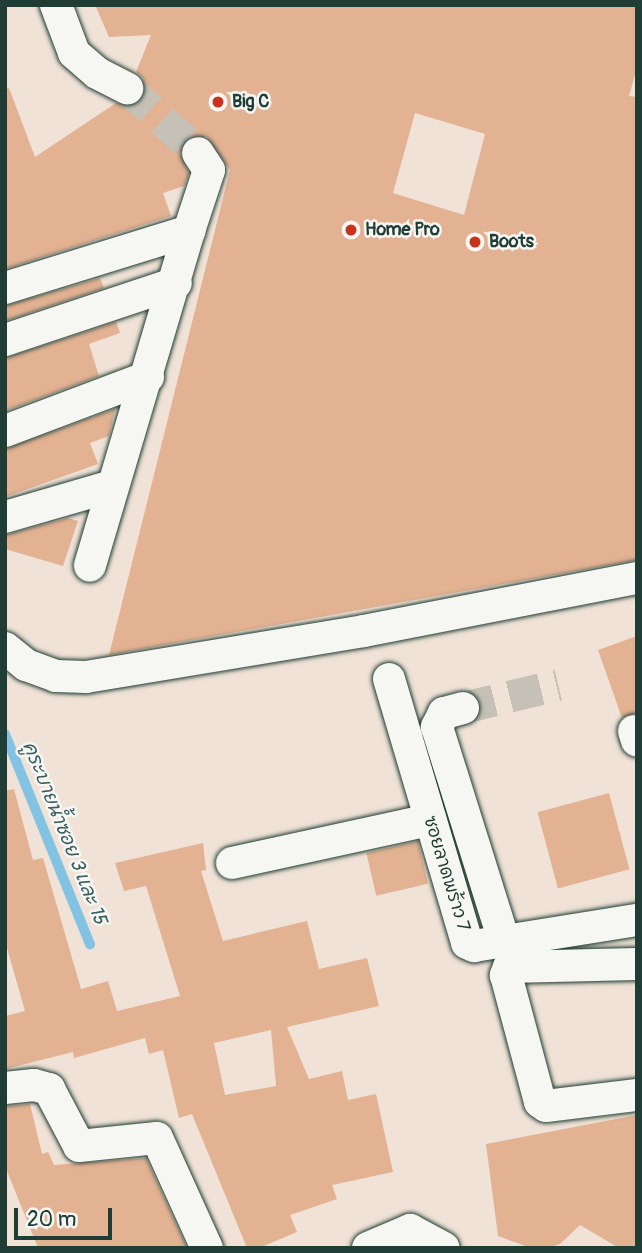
<!DOCTYPE html>
<html>
<head>
<meta charset="utf-8">
<style>
  body { margin:0 }
  #map { position:relative; width:642px; height:1253px; overflow:hidden; background:#f0e2d6; font-family:Pangolin,"Playpen Sans Thai",sans-serif }
  div>[style] { position:absolute }
  [style*='--x'] { left:calc(var(--x)*1px); top:calc(var(--y)*1px); width:calc(var(--w)*1px); rotate:calc(var(--a)*1deg) }
  .stream>* { height:10px; margin:-5px; padding:0 5px; transform-origin:5px; border-radius:5px; background:#82c3e3 }
  .building>* { inset:0; background:#e2b293; transform-origin:0 0 }
  .minor-tunnel>* { height:32px; margin-top:-16px; transform-origin:0; background:repeating-linear-gradient(90deg,#c6c1b6 0 32px,transparent 0 48px) }
  .roads { filter:drop-shadow(0 0 2px #1f3d34) drop-shadow(0 0 2px #1f3d34) }
  .minor>* { height:32px; margin:-16px; padding:0 16px; transform-origin:16px; border-radius:16px; background:#f6f6f2 }
  .dots>* { width:19px; height:19px; translate:-50% -50%; box-sizing:border-box; border:4px solid #f6f6f2; border-radius:50% }
  span { translate:-50% -50%; white-space:nowrap; text-align:center; line-height:1.15; -webkit-text-stroke:5px #f6f6f2; paint-order:stroke }
  .poi-label { font-size:18px; color:#1f3d34; font-weight:700 }
  .left { translate:0 -50%; text-align:left }
  .street-label { font-size:18px; color:#1f3d34 }
  .water-label { font-size:19px; color:#385e60; font-style:italic }
  .frame { position:absolute; inset:0; border:7px solid #1f3d34; pointer-events:none }
  .scale { position:absolute; left:14px; top:1208px; width:98px; height:32px; box-sizing:border-box; border:4px solid #1f3d34; border-top:0; padding-left:9px; font-size:21px; line-height:24px; white-space:nowrap; color:#1f3d34; -webkit-text-stroke:5px #f6f6f2; paint-order:stroke }
</style>
</head>
<body>
<div id="map">
  <div class="stream">
    <div style="--x:5;--y:734;--w:227;--a:68"></div>
  </div>
  <div class="building">
    <div style="clip-path:polygon(evenodd,95px 5px,637px 5px,637px 68px,629px 96px,637px 97px,637px 560px,109px 655px,230px 170px,207px 137px,189px 137px,180px 153px,189px 173px,184px 186px,163px 193px,171px 216px,5px 269px,5px 89px,9px 88px,35px 157px,116px 103px,129px 106px,144px 96px,143px 78px,136px 72px,151px 35px,109px 37px,95px 5px,415px 113px,485px 134px,464px 215px,393px 193px,415px 113px)"></div>
    <div style="clip-path:polygon(100px 278px,104px 288px,5px 321px,5px 306px)"></div>
    <div style="clip-path:polygon(116px 322px,120px 333px,89px 344px,99px 376px,5px 411px,5px 358px)"></div>
    <div style="clip-path:polygon(115px 409px,109px 436px,90px 443px,98px 464px,5px 497px,5px 449px)"></div>
    <div style="clip-path:polygon(68px 518px,78px 521px,63px 566px,5px 549px,5px 535px)"></div>
    <div style="clip-path:polygon(637px 636px,637px 713px,622px 718px,598px 650px)"></div>
    <div style="clip-path:polygon(evenodd,14px 789px,33px 860px,43px 858px,81px 989px,108px 981px,117px 1011px,180px 996px,146px 886px,124px 891px,115px 863px,203px 843px,206px 870px,201px 871px,223px 941px,307px 921px,319px 969px,367px 958px,379px 1006px,287px 1027px,309px 1079px,342px 1071px,348px 1100px,376px 1094px,393px 1172px,332px 1185px,337px 1199px,290px 1215px,297px 1232px,259px 1248px,247px 1248px,192px 1114px,179px 1118px,163px 1050px,149px 1054px,145px 1038px,74px 1058px,73px 1052px,5px 1069px,5px 1016px,25px 1011px,5px 941px,5px 791px,14px 789px,271px 1030px,276px 1086px,225px 1095px,214px 1043px,271px 1030px)"></div>
    <div style="left:609px;top:793px;width:79px;height:74px;rotate:75deg"></div>
    <div style="left:418px;top:841px;width:44px;height:53px;rotate:77deg"></div>
    <div style="clip-path:polygon(30px 1104px,42px 1154px,48px 1152px,54px 1165px,146px 1158px,187px 1248px,38px 1248px,5px 1166px,5px 1106px)"></div>
    <div style="clip-path:polygon(637px 1115px,637px 1248px,619px 1248px,580px 1225px,560px 1244px,548px 1248px,531px 1248px,498px 1236px,486px 1144px)"></div>
  </div>
  <div class="minor-tunnel">
    <div style="--x:127;--y:88;--w:96;--a:42.5"></div>
    <div style="--x:463;--y:708;--w:98;--a:-13.6"></div>
  </div>
  <div class="roads">
    <div class="minor">
      <div style="--x:56;--y:5;--w:51;--a:69.4"></div>
      <div style="--x:74;--y:53;--w:30;--a:41"></div>
      <div style="--x:97;--y:73;--w:34;--a:27"></div>
      <div style="--x:189;--y:231;--w:64;--a:-71.8"></div>
      <div style="--x:209;--y:170;--w:20;--a:-123"></div>
      <div style="--x:5;--y:288;--w:193;--a:-17.2"></div>
      <div style="--x:189;--y:231;--w:349;--a:106.5"></div>
      <div style="--x:5;--y:340;--w:180;--a:-18.4"></div>
      <div style="--x:5;--y:431;--w:153;--a:-20.7"></div>
      <div style="--x:5;--y:517;--w:111;--a:-16.2"></div>
      <div style="--x:5;--y:648;--w:27;--a:39"></div>
      <div style="--x:26;--y:665;--w:32;--a:20"></div>
      <div style="--x:56;--y:676;--w:30;--a:2"></div>
      <div style="--x:86;--y:677;--w:282;--a:-9.4"></div>
      <div style="--x:364;--y:631;--w:278;--a:-11"></div>
      <div style="--x:389;--y:679;--w:275;--a:73.5"></div>
      <div style="--x:467;--y:943;--w:8;--a:23"></div>
      <div style="--x:474;--y:946;--w:165;--a:-9.1"></div>
      <div style="--x:463;--y:708;--w:20;--a:165"></div>
      <div style="--x:444;--y:713;--w:16;--a:117"></div>
      <div style="--x:437;--y:727;--w:224;--a:72.6"></div>
      <div style="--x:634;--y:731;--w:10;--a:73"></div>
      <div style="--x:232;--y:863;--w:203;--a:-12.3"></div>
      <div style="--x:637;--y:964;--w:128;--a:178.7"></div>
      <div style="--x:509;--y:967;--w:9;--a:111"></div>
      <div style="--x:506;--y:975;--w:131;--a:75"></div>
      <div style="--x:540;--y:1102;--w:7;--a:34"></div>
      <div style="--x:546;--y:1106;--w:92;--a:-6.9"></div>
      <div style="--x:5;--y:1088;--w:29;--a:-6"></div>
      <div style="--x:34;--y:1085;--w:16;--a:15"></div>
      <div style="--x:49;--y:1089;--w:64;--a:62.2"></div>
      <div style="--x:79;--y:1146;--w:78;--a:-5.9"></div>
      <div style="--x:157;--y:1138;--w:121;--a:65.6"></div>
      <div style="--x:368;--y:1248;--w:46;--a:-23.2"></div>
      <div style="--x:410;--y:1230;--w:38;--a:28"></div>
    </div>
  </div>
  <div class="dots">
    <div style="left:218px;top:102px;background:#c8321e"></div>
    <div style="left:351px;top:230px;background:#c8321e"></div>
    <div style="left:475px;top:242px;background:#c8321e"></div>
  </div>
  <div class="poi-label">
    <span class="left" style="left:232px;top:102px">Big C</span>
    <span class="left" style="left:365px;top:230px">Home Pro</span>
    <span class="left" style="left:489px;top:242px">Boots</span>
  </div>
  <div class="street-label">
    <span style="left:446px;top:874px;rotate:73deg">ซอยลาดพร้าว 7</span>
  </div>
  <div class="water-label">
    <span style="left:64px;top:833px;rotate:68deg">คูระบายน้ำซอย 3 และ 15</span>
  </div>
  <div class="frame"></div>
  <div class="scale">20 m</div>
</div>
</body>
</html>
